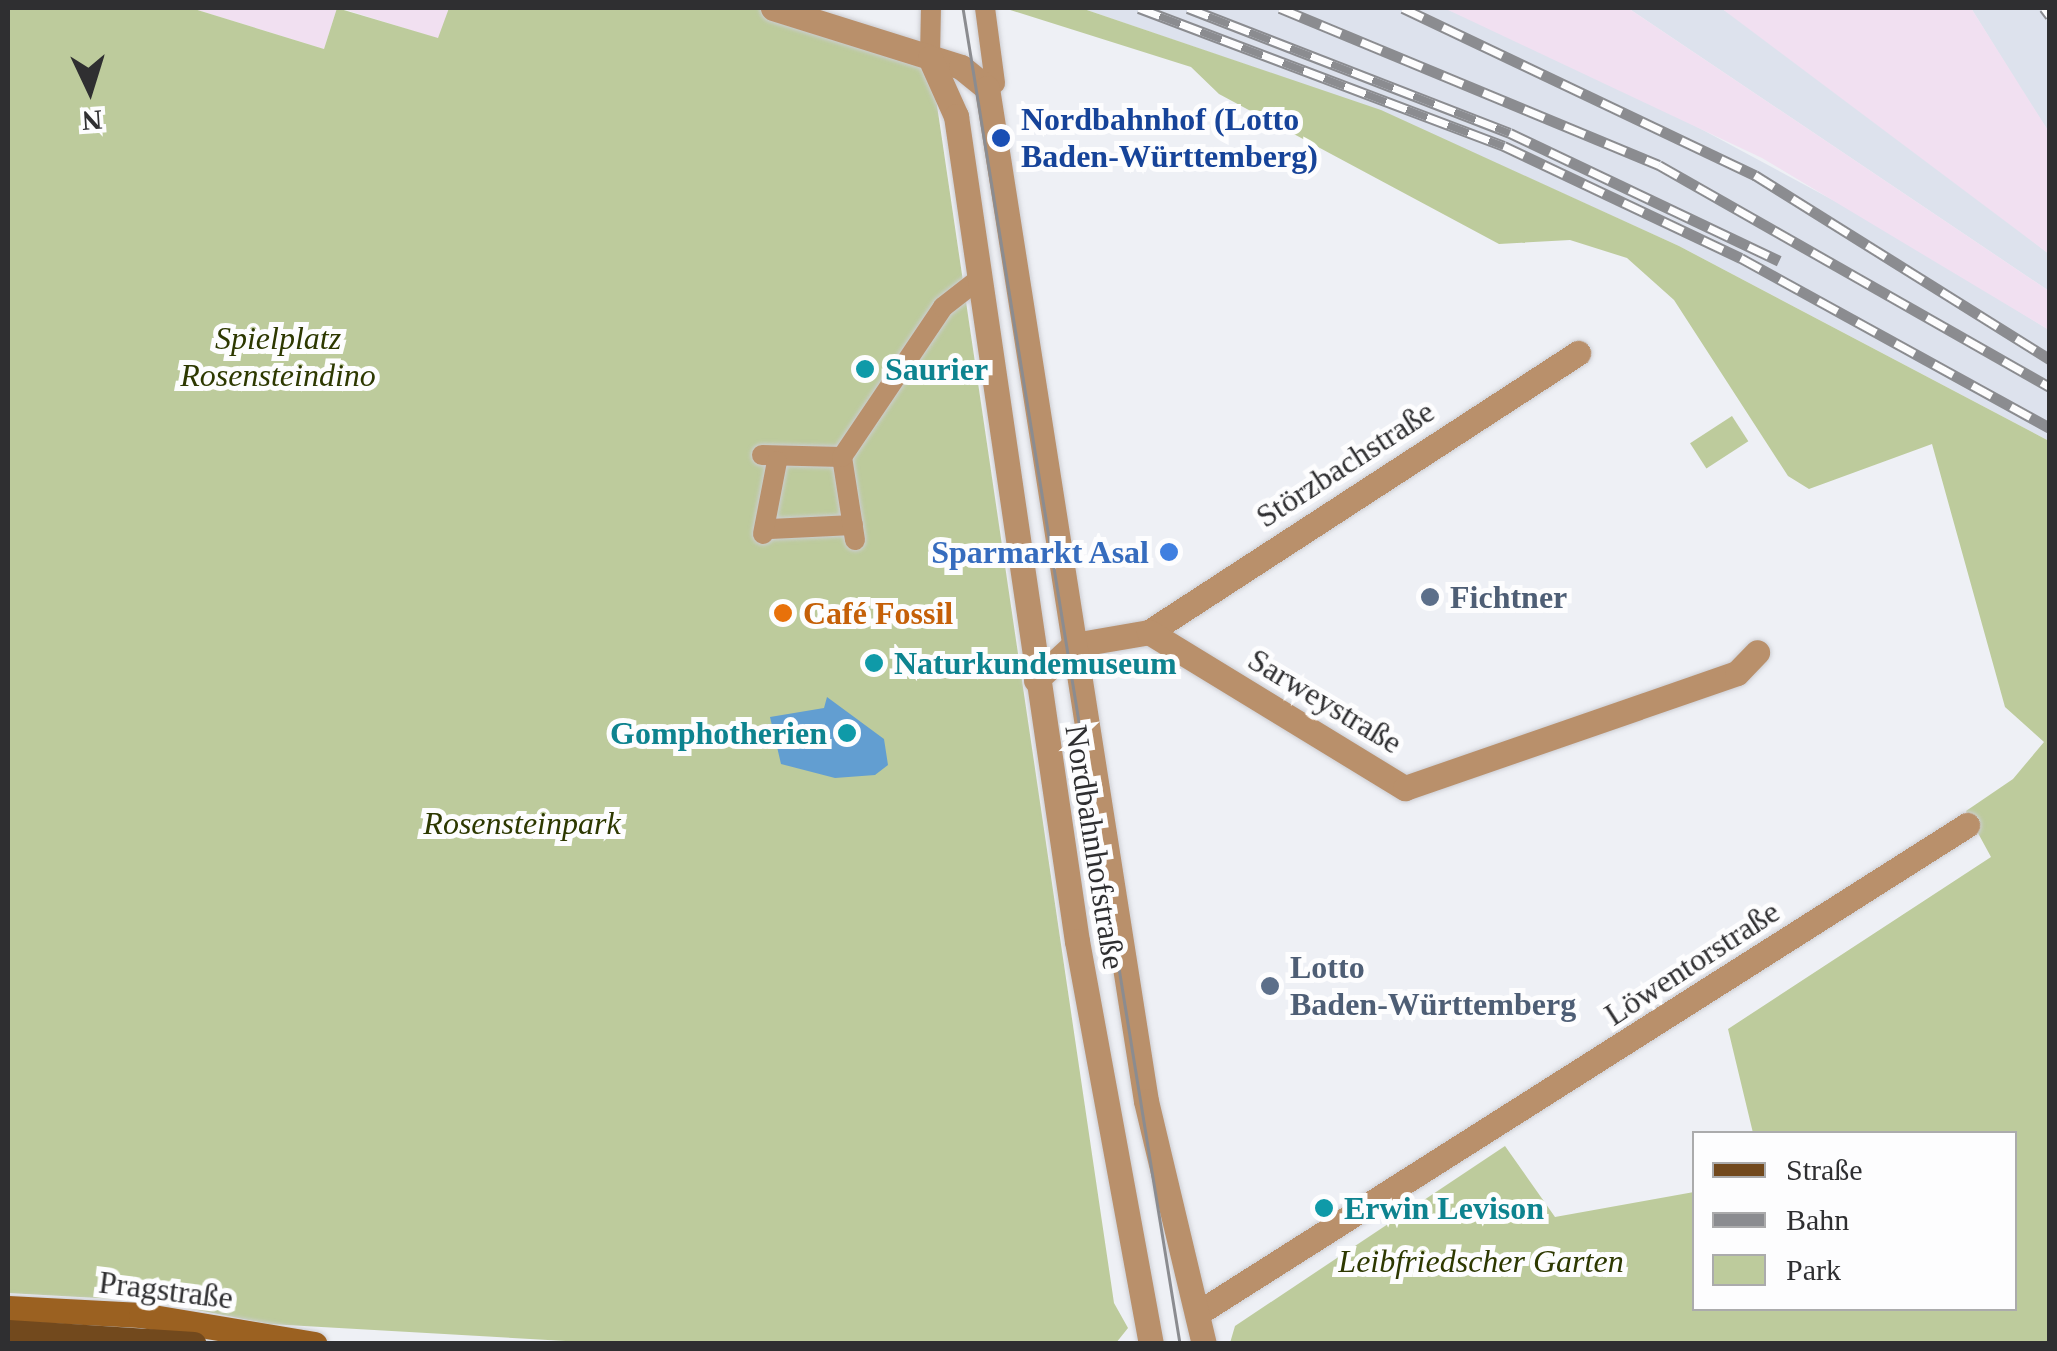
<!DOCTYPE html>
<html>
<head>
<meta charset="utf-8">
<style>
  body { margin:0 }
  #map { position:relative; width:2057px; height:1351px; overflow:hidden; background:#eef0f5; font-family:Georgia,serif }
  div>[style] { position:absolute }
  [style*='--x'] { left:calc(var(--x)*1px); top:calc(var(--y)*1px); width:calc(var(--w)*1px); rotate:calc(var(--a)*1deg) }
  .built>* { inset:0; background:#dde2ed }
  .industrial>* { inset:0; background:#f1e0f1 }
  .green>* { inset:0; background:#bdcb9c; transform-origin:0 0 }
  .water>* { inset:0; background:#629ed1 }
  .roads { filter:drop-shadow(0 0 2px #cccdd2) drop-shadow(0 0 2px #cccdd2) }
  .pedestrian>* { height:20px; margin:-10px; padding:0 10px; transform-origin:10px; border-radius:10px; background:#b9906b }
  .minor>* { height:25px; margin:-12.5px; padding:0 12.5px; transform-origin:12.5px; border-radius:12.5px; background:#b9906b }
  .tertiary>* { height:25px; margin:-12.5px; padding:0 12.5px; transform-origin:12.5px; border-radius:12.5px; background:#b9906b }
  .secondary>* { height:25px; margin:-12.5px; padding:0 12.5px; transform-origin:12.5px; border-radius:12.5px; background:#9b6121 }
  .primary>* { height:25px; margin:-12.5px; padding:0 12.5px; transform-origin:12.5px; border-radius:12.5px; background:#72491d }
  .tram>* { height:2.5px; margin:-1.25px; padding:0 1.25px; transform-origin:1.25px; border-radius:1.25px; background:#8b8c90 }
  .rail>* { height:11px; margin-top:-5.5px; transform-origin:0; background:repeating-linear-gradient(90deg,#fdfdfe 0 22px,#8b8c90 0 44px); box-sizing:border-box; border-block:2px solid #8b8c90 }
  .dots>* { width:28px; height:28px; translate:-50% -50%; box-sizing:border-box; border:5px solid #fdfdfe; border-radius:50% }
  span { translate:-50% -50%; white-space:nowrap; text-align:center; line-height:1.15; -webkit-text-stroke:10px #fdfdfe; paint-order:stroke }
  .transit-label { font-size:32px; color:#164399; font-weight:700 }
  .left { translate:0 -50%; text-align:left }
  .park-label { font-size:32px; color:#2d3800; font-style:italic }
  .culture-label { font-size:32px; color:#0d838f; font-weight:700 }
  .right { translate:-100% -50%; text-align:right }
  .street-label { font-size:32px; color:#2f2f31 }
  .shop-label { font-size:32px; color:#366cbe; font-weight:700 }
  .service-label { font-size:32px; color:#4e5e75; font-weight:700 }
  .food-label { font-size:32px; color:#c56008; font-weight:700 }
  .frame { position:absolute; inset:0; border:10px solid #2f2f31; pointer-events:none }
  .legend { position:absolute; left:1692px; top:1131px; width:325px; height:180px; box-sizing:border-box; background:#fdfdfe; border:2px solid #ababac; margin:0; padding:12px 18px; list-style:none; font-size:30px; color:#2f2f31 }
  .legend li { display:flex; align-items:center; gap:20px; height:50px }
  .legend b { width:50px; border:2px solid #ababac }
  .north { position:absolute; left:40px; top:40px; width:100px; height:100px; -webkit-text-stroke:8px #fdfdfe; paint-order:stroke; rotate:176deg; font-size:28px; font-weight:700; line-height:40px; text-align:center; color:#2f2f31 }
  .north::after { content:''; display:block; margin:auto; width:35px; height:45px; background:#2f2f31; clip-path:polygon(50% 0,100% 100%,50% 72%,0 100%) }
</style>
</head>
<body>
<div id="map">
  <div class="built">
    <div style="clip-path:polygon(1081px 8px,1444px 8px,1610px 80px,1883px 227px,2049px 330px,2049px 441px,1679px 246px,1381px 111px)"></div>
    <div style="clip-path:polygon(1628px 8px,1721px 8px,1820px 74px,2049px 254px,2049px 291px)"></div>
    <div style="clip-path:polygon(1971px 8px,2049px 8px,2049px 132px,2021px 89px)"></div>
  </div>
  <div class="industrial">
    <div style="clip-path:polygon(191px 8px,337px 8px,324px 49px)"></div>
    <div style="clip-path:polygon(340px 8px,449px 8px,439px 39px)"></div>
    <div style="clip-path:polygon(1444px 8px,1628px 8px,2049px 291px,2049px 330px,1762px 158px)"></div>
    <div style="clip-path:polygon(1721px 8px,1971px 8px,2049px 132px,2049px 254px)"></div>
  </div>
  <div class="green">
    <div style="clip-path:polygon(8px 8px,191px 8px,324px 49px,337px 8px,438px 38px,449px 8px,773px 8px,930px 58px,1114px 1303px,1128px 1328px,1116px 1343px,601px 1343px,269px 1324px,151px 1301px,8px 1293px)"></div>
    <div style="clip-path:polygon(1004px 8px,1081px 8px,1381px 110px,1679px 246px,2049px 441px,2049px 1343px,1230px 1343px,1235px 1326px,1505px 1146px,1555px 1217px,1694px 1192px,1694px 1308px,2014px 1308px,2014px 1134px,1753px 1133px,1728px 1029px,1991px 857px,1966px 811px,2013px 779px,2044px 742px,2005px 707px,1932px 444px,1809px 489px,1788px 476px,1674px 300px,1627px 258px,1570px 240px,1499px 244px,1219px 94px,1191px 67px)"></div>
    <div style="left:1732px;top:416px;width:30px;height:50px;rotate:57deg"></div>
  </div>
  <div class="water">
    <div style="clip-path:polygon(827px 697px,884px 739px,888px 765px,875px 775px,835px 778px,781px 764px,770px 717px,824px 708px)"></div>
  </div>
  <div class="roads">
    <div class="pedestrian">
      <div style="--x:985;--y:8;--w:76;--a:82.4"></div>
      <div style="--x:930;--y:58;--w:50;--a:-88.9"></div>
      <div style="--x:762;--y:455;--w:80;--a:1.4"></div>
      <div style="--x:770;--y:529;--w:83;--a:-2.8"></div>
      <div style="--x:763;--y:534;--w:74;--a:-79.1"></div>
      <div style="--x:855;--y:540;--w:84;--a:-98.9"></div>
      <div style="--x:842;--y:457;--w:181;--a:-56"></div>
      <div style="--x:943;--y:307;--w:46;--a:-37.9"></div>
    </div>
    <div class="minor">
      <div style="--x:1149;--y:632;--w:512;--a:-33.04"></div>
      <div style="--x:1036;--y:680;--w:52;--a:-42.6"></div>
      <div style="--x:1074;--y:645;--w:76;--a:-9.8"></div>
      <div style="--x:1149;--y:632;--w:300;--a:31.4"></div>
      <div style="--x:1405;--y:788;--w:351;--a:-19.1"></div>
      <div style="--x:1737;--y:673;--w:29;--a:-46"></div>
      <div style="--x:1198;--y:1313;--w:911;--a:-32.4"></div>
    </div>
    <div class="tertiary">
      <div style="--x:773;--y:8;--w:197;--a:17.4"></div>
      <div style="--x:961;--y:67;--w:33;--a:39"></div>
      <div style="--x:987;--y:88;--w:1025;--a:81.08"></div>
      <div style="--x:1146;--y:1101;--w:250;--a:76.6"></div>
      <div style="--x:930;--y:58;--w:64;--a:65.9"></div>
      <div style="--x:956;--y:116;--w:834;--a:81.66"></div>
      <div style="--x:1077;--y:941;--w:410;--a:79.6"></div>
    </div>
    <div class="secondary">
      <div style="--x:8;--y:1308;--w:133;--a:3"></div>
      <div style="--x:141;--y:1315;--w:176;--a:9.5"></div>
    </div>
    <div class="primary">
      <div style="--x:8;--y:1332;--w:186;--a:3.7"></div>
    </div>
  </div>
  <div class="tram">
    <div style="--x:963;--y:8;--w:1354;--a:80.77"></div>
  </div>
  <div class="rail">
    <div style="--x:1139;--y:8;--w:390;--a:20.7"></div>
    <div style="--x:1504;--y:146;--w:262;--a:25.3"></div>
    <div style="--x:1741;--y:258;--w:353;--a:28.8"></div>
    <div style="--x:1188;--y:8;--w:345;--a:21.2"></div>
    <div style="--x:1510;--y:133;--w:298;--a:25.4"></div>
    <div style="--x:1280;--y:8;--w:410;--a:22.5"></div>
    <div style="--x:1659;--y:165;--w:450;--a:29.6"></div>
    <div style="--x:1403;--y:8;--w:390;--a:25.4"></div>
    <div style="--x:1755;--y:175;--w:348;--a:32"></div>
    <div style="--x:2044;--y:8;--w:10;--a:53"></div>
  </div>
  <div class="dots">
    <div style="left:1001px;top:138px;background:#1a4fb4"></div>
    <div style="left:865px;top:369px;background:#0f9aa8"></div>
    <div style="left:1169px;top:552px;background:#3f7fe0"></div>
    <div style="left:1430px;top:597px;background:#5c6f8a"></div>
    <div style="left:783px;top:613px;background:#e8710a"></div>
    <div style="left:874px;top:663px;background:#0f9aa8"></div>
    <div style="left:847px;top:733px;background:#0f9aa8"></div>
    <div style="left:1270px;top:986px;background:#5c6f8a"></div>
    <div style="left:1324px;top:1208px;background:#0f9aa8"></div>
  </div>
  <div class="transit-label">
    <span class="left" style="left:1021px;top:138px">Nordbahnhof (Lotto<br>Baden-Württemberg)</span>
  </div>
  <div class="park-label">
    <span style="left:278px;top:357px">Spielplatz<br>Rosensteindino</span>
    <span style="left:522px;top:823px">Rosensteinpark</span>
    <span style="left:1481px;top:1261px">Leibfriedscher Garten</span>
  </div>
  <div class="culture-label">
    <span class="left" style="left:885px;top:369px">Saurier</span>
    <span class="left" style="left:894px;top:663px">Naturkundemuseum</span>
    <span class="right" style="left:827px;top:733px">Gomphotherien</span>
    <span class="left" style="left:1344px;top:1208px">Erwin Levison</span>
  </div>
  <div class="street-label">
    <span style="left:1345px;top:464px;rotate:-33deg">Störzbachstraße</span>
    <span style="left:1325px;top:701px;rotate:31deg">Sarweystraße</span>
    <span style="left:1095px;top:847px;rotate:81deg">Nordbahnhofstraße</span>
    <span style="left:1692px;top:963px;rotate:-33deg">Löwentorstraße</span>
    <span style="left:166px;top:1290px;rotate:7deg">Pragstraße</span>
  </div>
  <div class="shop-label">
    <span class="right" style="left:1149px;top:552px">Sparmarkt Asal</span>
  </div>
  <div class="service-label">
    <span class="left" style="left:1450px;top:597px">Fichtner</span>
    <span class="left" style="left:1290px;top:986px">Lotto<br>Baden-Württemberg</span>
  </div>
  <div class="food-label">
    <span class="left" style="left:803px;top:613px">Café Fossil</span>
  </div>
  <div class="frame"></div>
  <ul class="legend">
  <li><b style="height:12px;background:#72491d"></b>Straße</li>
  <li><b style="height:12px;background:#8b8c90"></b>Bahn</li>
  <li><b style="height:28px;background:#bdcb9c"></b>Park</li>
  </ul>
  <div class="north">N</div>
</div>
</body>
</html>
